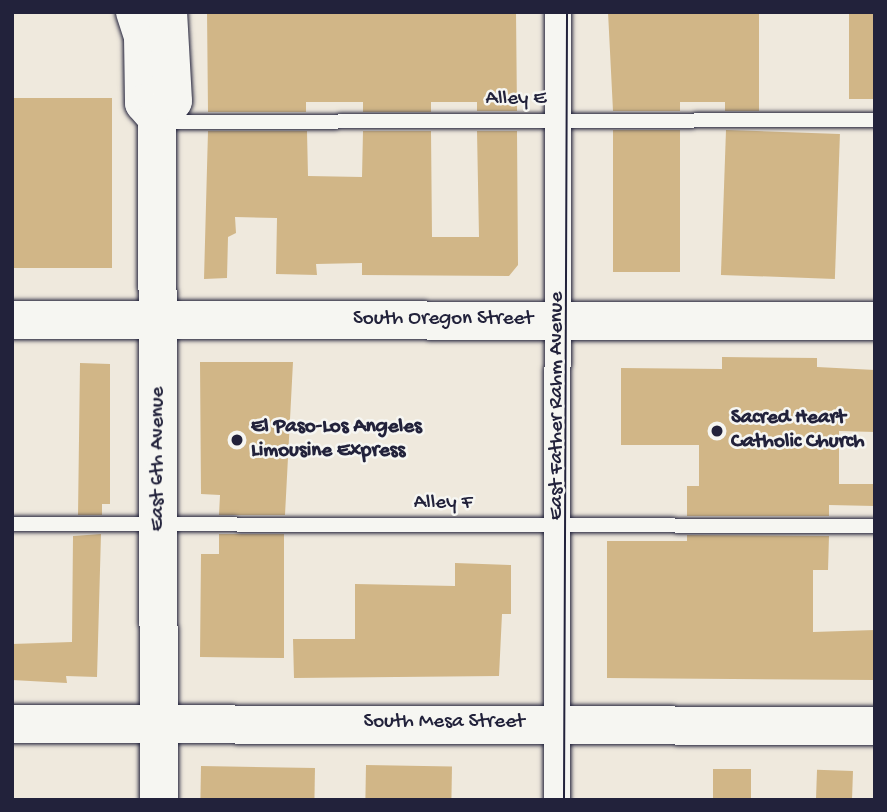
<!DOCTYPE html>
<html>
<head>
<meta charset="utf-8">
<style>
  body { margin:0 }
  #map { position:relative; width:887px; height:812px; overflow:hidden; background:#efe9dd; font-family:"Gochi Hand",sans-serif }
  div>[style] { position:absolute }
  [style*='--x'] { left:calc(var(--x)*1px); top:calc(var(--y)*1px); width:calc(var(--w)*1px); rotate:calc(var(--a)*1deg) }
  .building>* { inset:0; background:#d1b687; transform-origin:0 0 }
  .roads { filter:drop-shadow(0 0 2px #22223b) drop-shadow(0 0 2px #22223b) }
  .lane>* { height:14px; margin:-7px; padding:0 7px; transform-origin:7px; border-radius:7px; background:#f6f6f2 }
  .street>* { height:26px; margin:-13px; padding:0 13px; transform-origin:13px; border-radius:13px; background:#f6f6f2 }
  .secondary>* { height:38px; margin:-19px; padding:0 19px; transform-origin:19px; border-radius:19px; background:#f6f6f2 }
  .tram>* { height:2px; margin:-1px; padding:0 1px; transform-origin:1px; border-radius:1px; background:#22223b }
  .dots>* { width:19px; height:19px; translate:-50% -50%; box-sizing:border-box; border:4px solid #f6f6f2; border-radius:50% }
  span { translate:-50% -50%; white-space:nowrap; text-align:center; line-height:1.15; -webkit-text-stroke:5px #f6f6f2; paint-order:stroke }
  .street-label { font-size:21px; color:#22223b }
  .poi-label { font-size:21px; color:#22223b; font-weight:700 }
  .left { translate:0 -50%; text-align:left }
  .frame { position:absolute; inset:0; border:14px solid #22223b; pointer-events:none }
</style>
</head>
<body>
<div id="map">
  <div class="building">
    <div style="clip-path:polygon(207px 12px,516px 12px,517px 111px,477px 111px,477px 102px,431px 102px,431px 112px,363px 112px,363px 102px,306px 102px,306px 112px,208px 112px)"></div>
    <div style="clip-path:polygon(608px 12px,759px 12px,759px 111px,725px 111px,725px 102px,680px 102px,680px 111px,613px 111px)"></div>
    <div style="left:849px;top:12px;width:26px;height:87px"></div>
    <div style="left:112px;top:98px;width:170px;height:100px;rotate:90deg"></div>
    <div style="left:613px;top:130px;width:67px;height:142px"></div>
    <div style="left:726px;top:130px;width:114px;height:145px;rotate:2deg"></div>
    <div style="clip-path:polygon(208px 131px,307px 131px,308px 176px,362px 177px,363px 131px,431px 131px,432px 237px,479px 237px,477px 131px,517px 131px,518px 265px,509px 276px,362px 275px,362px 263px,316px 264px,317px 275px,276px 274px,277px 218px,235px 217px,236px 233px,228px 237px,227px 278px,204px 279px)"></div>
    <div style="clip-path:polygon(722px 357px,817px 358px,817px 367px,875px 370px,875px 432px,839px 431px,839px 484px,875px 484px,875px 506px,829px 505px,829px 516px,687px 516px,687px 486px,699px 486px,699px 445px,621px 445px,621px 368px,722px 369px)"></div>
    <div style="clip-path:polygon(200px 362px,293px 362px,285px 515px,219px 515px,220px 495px,201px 494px)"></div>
    <div style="clip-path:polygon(80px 363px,110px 364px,110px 504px,102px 504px,102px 515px,78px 515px)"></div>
    <div style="clip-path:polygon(101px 534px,97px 677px,66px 676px,67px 683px,12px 680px,12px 644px,72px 642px,73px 536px)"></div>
    <div style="clip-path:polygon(219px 534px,284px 534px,284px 658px,200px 657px,201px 554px,219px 554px)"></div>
    <div style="clip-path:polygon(687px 535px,829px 536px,828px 570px,813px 570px,813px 632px,875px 630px,875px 680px,607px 678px,607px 541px,687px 541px)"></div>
    <div style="clip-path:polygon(455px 563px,511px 565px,511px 614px,502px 614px,499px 676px,294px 678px,293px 639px,355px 639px,355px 584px,455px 586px)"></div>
    <div style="left:366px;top:765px;width:86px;height:35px;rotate:1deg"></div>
    <div style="left:201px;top:766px;width:114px;height:34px;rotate:1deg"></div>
    <div style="left:751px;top:769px;width:31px;height:38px;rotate:90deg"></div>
    <div style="left:853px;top:771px;width:29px;height:36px;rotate:92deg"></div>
  </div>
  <div class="roads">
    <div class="lane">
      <div style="--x:162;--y:122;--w:713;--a:-0.16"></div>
      <div style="--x:12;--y:524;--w:863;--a:0.13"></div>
    </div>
    <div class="street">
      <div style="--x:557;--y:800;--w:788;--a:-89.93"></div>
    </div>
    <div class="secondary">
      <div style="--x:135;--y:12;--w:26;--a:72"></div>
      <div style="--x:143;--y:37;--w:66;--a:89.1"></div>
      <div style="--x:144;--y:103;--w:20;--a:49"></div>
      <div style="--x:157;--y:118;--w:682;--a:89.83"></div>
      <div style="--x:157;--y:118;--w:23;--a:-47"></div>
      <div style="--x:173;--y:101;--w:89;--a:-93.2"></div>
      <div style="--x:12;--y:320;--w:863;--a:0.07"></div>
      <div style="--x:12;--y:724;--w:863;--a:0.13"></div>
    </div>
  </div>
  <div class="tram">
    <div style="--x:564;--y:800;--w:788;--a:-89.78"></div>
  </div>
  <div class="dots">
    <div style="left:717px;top:431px;background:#22223b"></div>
    <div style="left:237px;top:440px;background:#22223b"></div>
  </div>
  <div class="street-label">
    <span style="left:516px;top:100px">Alley E</span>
    <span style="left:443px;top:320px">South Oregon Street</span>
    <span style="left:558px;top:406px;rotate:-90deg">East Father Rahm Avenue</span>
    <span style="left:159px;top:459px;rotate:-90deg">East 6th Avenue</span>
    <span style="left:443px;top:504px">Alley F</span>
    <span style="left:444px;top:723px">South Mesa Street</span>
  </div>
  <div class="poi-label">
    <span class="left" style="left:731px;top:431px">Sacred Heart<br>Catholic Church</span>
    <span class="left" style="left:251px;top:440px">El Paso-Los Angeles<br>Limousine Express</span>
  </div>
  <div class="frame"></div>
</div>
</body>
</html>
